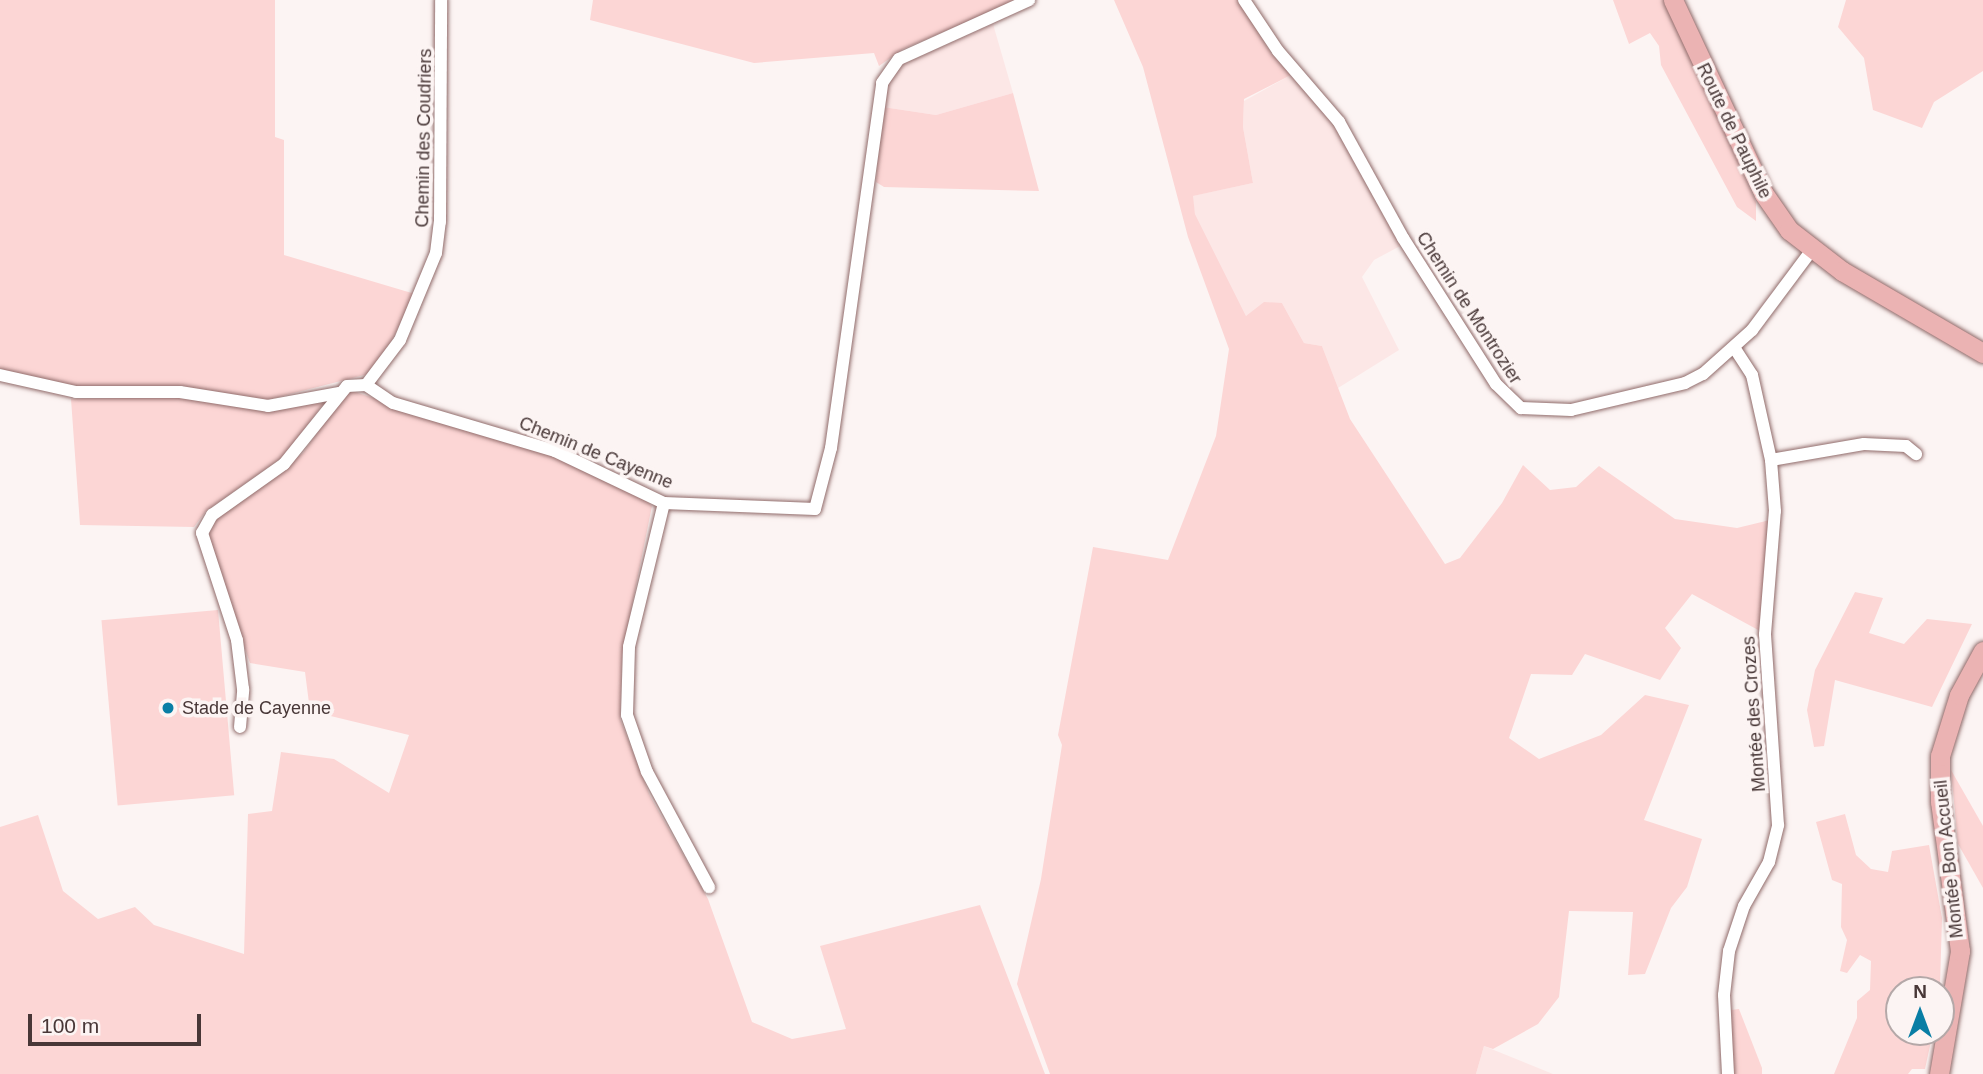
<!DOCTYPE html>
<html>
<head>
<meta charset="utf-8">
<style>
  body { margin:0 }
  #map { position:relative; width:1983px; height:1074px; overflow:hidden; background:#fcf4f3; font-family:Helvetica,sans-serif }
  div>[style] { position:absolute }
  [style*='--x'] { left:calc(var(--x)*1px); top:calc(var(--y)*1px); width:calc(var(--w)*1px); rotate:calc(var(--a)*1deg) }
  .built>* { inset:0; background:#fce7e6 }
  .green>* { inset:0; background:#fcd6d5; transform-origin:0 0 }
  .roads { filter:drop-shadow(0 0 2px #906b6a) drop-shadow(0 0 2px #906b6a) }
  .street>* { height:12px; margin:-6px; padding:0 6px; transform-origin:6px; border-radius:6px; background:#fff }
  .primary>* { height:19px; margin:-9.5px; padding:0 9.5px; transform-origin:9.5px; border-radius:9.5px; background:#ebb3b3 }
  .dots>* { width:19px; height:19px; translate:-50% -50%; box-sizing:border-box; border:4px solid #fcf4f3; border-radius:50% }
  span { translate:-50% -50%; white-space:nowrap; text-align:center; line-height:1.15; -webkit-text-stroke:7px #fcf4f3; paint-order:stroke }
  .street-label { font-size:18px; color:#483737 }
  .poi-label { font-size:18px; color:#483737 }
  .left { translate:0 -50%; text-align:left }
  .north { position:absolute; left:1885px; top:976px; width:70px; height:70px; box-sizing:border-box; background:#fcf4f3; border:2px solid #b4a8a8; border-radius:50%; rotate:0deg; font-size:19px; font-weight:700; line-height:28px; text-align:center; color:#483737 }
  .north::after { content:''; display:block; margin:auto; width:24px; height:32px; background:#097ea5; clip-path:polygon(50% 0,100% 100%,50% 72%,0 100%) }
  .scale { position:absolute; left:28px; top:1014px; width:173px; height:32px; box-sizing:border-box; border:4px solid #483737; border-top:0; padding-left:9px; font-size:21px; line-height:24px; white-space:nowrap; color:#483737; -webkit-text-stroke:5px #fcf4f3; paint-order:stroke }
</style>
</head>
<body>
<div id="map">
  <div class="built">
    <div style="clip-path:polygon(993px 24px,1013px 93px,936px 115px,883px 107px,890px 77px,899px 66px)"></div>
    <div style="clip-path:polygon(1291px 75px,1334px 122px,1402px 245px,1374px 260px,1362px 277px,1399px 350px,1338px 388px,1322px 346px,1304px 343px,1282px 303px,1246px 316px,1195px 214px,1192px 196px,1253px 183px,1243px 127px,1244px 101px)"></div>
    <div style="clip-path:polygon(1484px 1046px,1553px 1074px,1476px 1074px)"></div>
  </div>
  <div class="green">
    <div style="clip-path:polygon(0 0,275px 0,275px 137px,284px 140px,284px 255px,415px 294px,390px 344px,368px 374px,267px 400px,178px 387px,72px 387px,0 370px)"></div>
    <div style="clip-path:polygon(593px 0,1018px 0,903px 49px,879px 66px,874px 53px,754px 63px,590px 20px)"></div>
    <div style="clip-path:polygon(1114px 0,1238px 0,1271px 53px,1291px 75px,1244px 99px,1243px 127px,1253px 183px,1193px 196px,1195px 214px,1246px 316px,1264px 302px,1282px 303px,1304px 343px,1322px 346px,1350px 419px,1445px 564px,1460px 558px,1502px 503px,1523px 465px,1550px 490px,1576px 487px,1599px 466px,1675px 519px,1737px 528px,1770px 520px,1760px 631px,1692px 594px,1665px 628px,1681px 648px,1660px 680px,1585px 654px,1572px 675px,1531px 674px,1509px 738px,1539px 759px,1601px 735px,1645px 695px,1689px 705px,1644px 820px,1702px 839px,1687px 887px,1671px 908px,1645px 974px,1628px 975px,1633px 912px,1569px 911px,1559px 997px,1538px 1024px,1493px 1049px,1484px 1046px,1476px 1074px,1050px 1074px,1017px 984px,1041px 879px,1062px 745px,1058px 735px,1093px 547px,1168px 560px,1216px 436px,1229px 349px,1188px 237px,1143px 67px)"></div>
    <div style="clip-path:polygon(1613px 0,1664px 0,1756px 202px,1756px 221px,1737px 207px,1661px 65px,1659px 46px,1650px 33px,1629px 44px)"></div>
    <div style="clip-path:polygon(1846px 0,1983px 0,1983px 71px,1934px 102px,1922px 128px,1873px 110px,1864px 58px,1838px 27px)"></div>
    <div style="clip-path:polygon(1013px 93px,1039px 191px,884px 187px,876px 182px,883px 107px,936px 115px)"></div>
    <div style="clip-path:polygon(352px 391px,556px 457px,642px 497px,652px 506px,622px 655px,620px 719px,650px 796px,708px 899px,752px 1022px,792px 1039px,846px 1029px,820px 946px,980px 905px,1045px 1074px,0 1074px,0 827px,38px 815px,63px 891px,98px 919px,135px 907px,154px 925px,244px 954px,248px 814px,272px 811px,281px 752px,334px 759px,389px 793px,409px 735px,310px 711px,305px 672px,250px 663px,207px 539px,216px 518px,303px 453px,343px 396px)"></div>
    <div style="clip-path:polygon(178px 397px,239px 407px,324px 403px,284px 456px,206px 511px,194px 527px,80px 525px,71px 399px)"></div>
    <div style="clip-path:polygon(1855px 592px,1883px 598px,1869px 633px,1904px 644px,1927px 619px,1972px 624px,1932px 707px,1835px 680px,1824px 746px,1814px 747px,1807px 710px,1815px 670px)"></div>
    <div style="left:218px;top:610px;width:186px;height:117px;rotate:85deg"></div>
    <div style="clip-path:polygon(1951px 770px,1983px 826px,1983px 888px,1958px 844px)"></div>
    <div style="clip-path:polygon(1845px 814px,1856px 855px,1871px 869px,1888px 872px,1892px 851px,1929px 845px,1942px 918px,1940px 986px,1939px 990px,1899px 990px,1899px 1032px,1933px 1032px,1925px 1069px,1912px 1069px,1908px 1074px,1834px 1074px,1857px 1018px,1857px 1001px,1870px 990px,1871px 961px,1860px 955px,1847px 973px,1840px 971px,1847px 940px,1841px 927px,1842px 884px,1832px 880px,1816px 822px)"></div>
    <div style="clip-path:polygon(1739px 1009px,1762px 1068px,1762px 1074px,1732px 1074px,1731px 1010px)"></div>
  </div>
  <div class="roads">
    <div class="street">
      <div style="--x:1244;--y:0;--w:61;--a:56.3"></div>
      <div style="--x:1278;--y:51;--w:94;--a:49.3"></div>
      <div style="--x:1339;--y:122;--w:132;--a:61.1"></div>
      <div style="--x:1403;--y:238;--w:173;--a:57.5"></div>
      <div style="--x:1496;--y:384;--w:35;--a:44"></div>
      <div style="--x:1521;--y:408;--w:50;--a:2.3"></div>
      <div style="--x:1571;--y:410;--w:117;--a:-13.3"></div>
      <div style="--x:1685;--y:383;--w:20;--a:-27"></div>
      <div style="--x:1703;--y:374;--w:66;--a:-41.9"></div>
      <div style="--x:1752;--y:330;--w:99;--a:-53.2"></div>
      <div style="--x:0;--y:375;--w:78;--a:12.6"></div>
      <div style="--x:76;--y:392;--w:104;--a:0"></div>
      <div style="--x:180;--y:392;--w:89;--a:9"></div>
      <div style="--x:268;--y:406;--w:71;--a:-10.5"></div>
      <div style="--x:366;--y:385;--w:56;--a:-52.9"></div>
      <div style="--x:400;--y:340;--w:94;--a:-67.5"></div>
      <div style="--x:436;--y:253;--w:31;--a:-83"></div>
      <div style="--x:440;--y:222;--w:222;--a:-89.7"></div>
      <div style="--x:1771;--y:460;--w:94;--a:-9.8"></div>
      <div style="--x:1864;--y:444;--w:42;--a:2.7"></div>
      <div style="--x:1906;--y:446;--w:13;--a:39"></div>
      <div style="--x:664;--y:503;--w:148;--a:103.7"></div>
      <div style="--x:629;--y:647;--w:68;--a:91.7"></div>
      <div style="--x:627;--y:715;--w:60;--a:70.7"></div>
      <div style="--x:647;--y:772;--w:131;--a:61.7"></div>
      <div style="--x:240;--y:727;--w:38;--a:-85"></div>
      <div style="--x:243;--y:689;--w:49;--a:-97"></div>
      <div style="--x:237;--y:640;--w:113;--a:-108.1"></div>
      <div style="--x:202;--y:533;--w:21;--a:-61"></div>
      <div style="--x:212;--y:515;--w:88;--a:-35.3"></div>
      <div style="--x:284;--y:464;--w:100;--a:-51.1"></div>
      <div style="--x:347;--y:386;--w:19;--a:-3"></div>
      <div style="--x:366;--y:385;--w:32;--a:34"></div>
      <div style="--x:393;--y:403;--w:169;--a:16.5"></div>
      <div style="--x:555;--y:451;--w:121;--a:25.5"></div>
      <div style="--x:664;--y:503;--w:151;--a:2.3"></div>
      <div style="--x:815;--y:509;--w:63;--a:-75.3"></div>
      <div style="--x:831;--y:448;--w:369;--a:-82"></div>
      <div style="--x:882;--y:83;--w:29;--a:-55"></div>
      <div style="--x:899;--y:59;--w:143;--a:-24.4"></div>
      <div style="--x:1728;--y:1074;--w:79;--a:-92.9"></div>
      <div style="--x:1724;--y:995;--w:44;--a:-83.5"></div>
      <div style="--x:1729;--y:951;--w:47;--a:-71.6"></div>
      <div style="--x:1744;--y:906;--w:51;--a:-60.4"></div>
      <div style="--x:1769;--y:862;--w:38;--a:-76"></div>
      <div style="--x:1778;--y:825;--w:191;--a:-93.9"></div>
      <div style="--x:1765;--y:634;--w:123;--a:-85.4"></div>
      <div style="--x:1775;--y:511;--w:51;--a:-94.5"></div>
      <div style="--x:1771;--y:460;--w:87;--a:-102.6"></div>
      <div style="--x:1752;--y:375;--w:31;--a:-123"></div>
    </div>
    <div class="primary">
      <div style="--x:1673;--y:0;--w:214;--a:64.9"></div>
      <div style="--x:1764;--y:194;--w:44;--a:55.2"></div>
      <div style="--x:1789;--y:230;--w:67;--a:37.7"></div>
      <div style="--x:1842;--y:271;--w:163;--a:30.2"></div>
      <div style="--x:1939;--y:1074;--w:125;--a:-80.3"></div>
      <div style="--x:1960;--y:951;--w:150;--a:-97.6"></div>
      <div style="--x:1940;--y:802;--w:46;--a:-90"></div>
      <div style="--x:1940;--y:756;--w:64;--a:-72.7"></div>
      <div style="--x:1959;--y:695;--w:50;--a:-61.4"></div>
    </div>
  </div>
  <div class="dots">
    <div style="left:168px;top:708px;background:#097ea5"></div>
  </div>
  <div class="street-label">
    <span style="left:1734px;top:131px;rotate:64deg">Route de Pauphile</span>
    <span style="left:424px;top:138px;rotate:-89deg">Chemin des Coudriers</span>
    <span style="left:1469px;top:308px;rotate:57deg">Chemin de Montrozier</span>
    <span style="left:596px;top:453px;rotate:22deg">Chemin de Cayenne</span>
    <span style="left:1754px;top:714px;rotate:-94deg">Montée des Crozes</span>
    <span style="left:1949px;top:859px;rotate:-96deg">Montée Bon Accueil</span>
  </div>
  <div class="poi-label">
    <span class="left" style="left:182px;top:708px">Stade de Cayenne</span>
  </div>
  <div class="north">N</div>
  <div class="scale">100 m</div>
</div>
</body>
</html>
